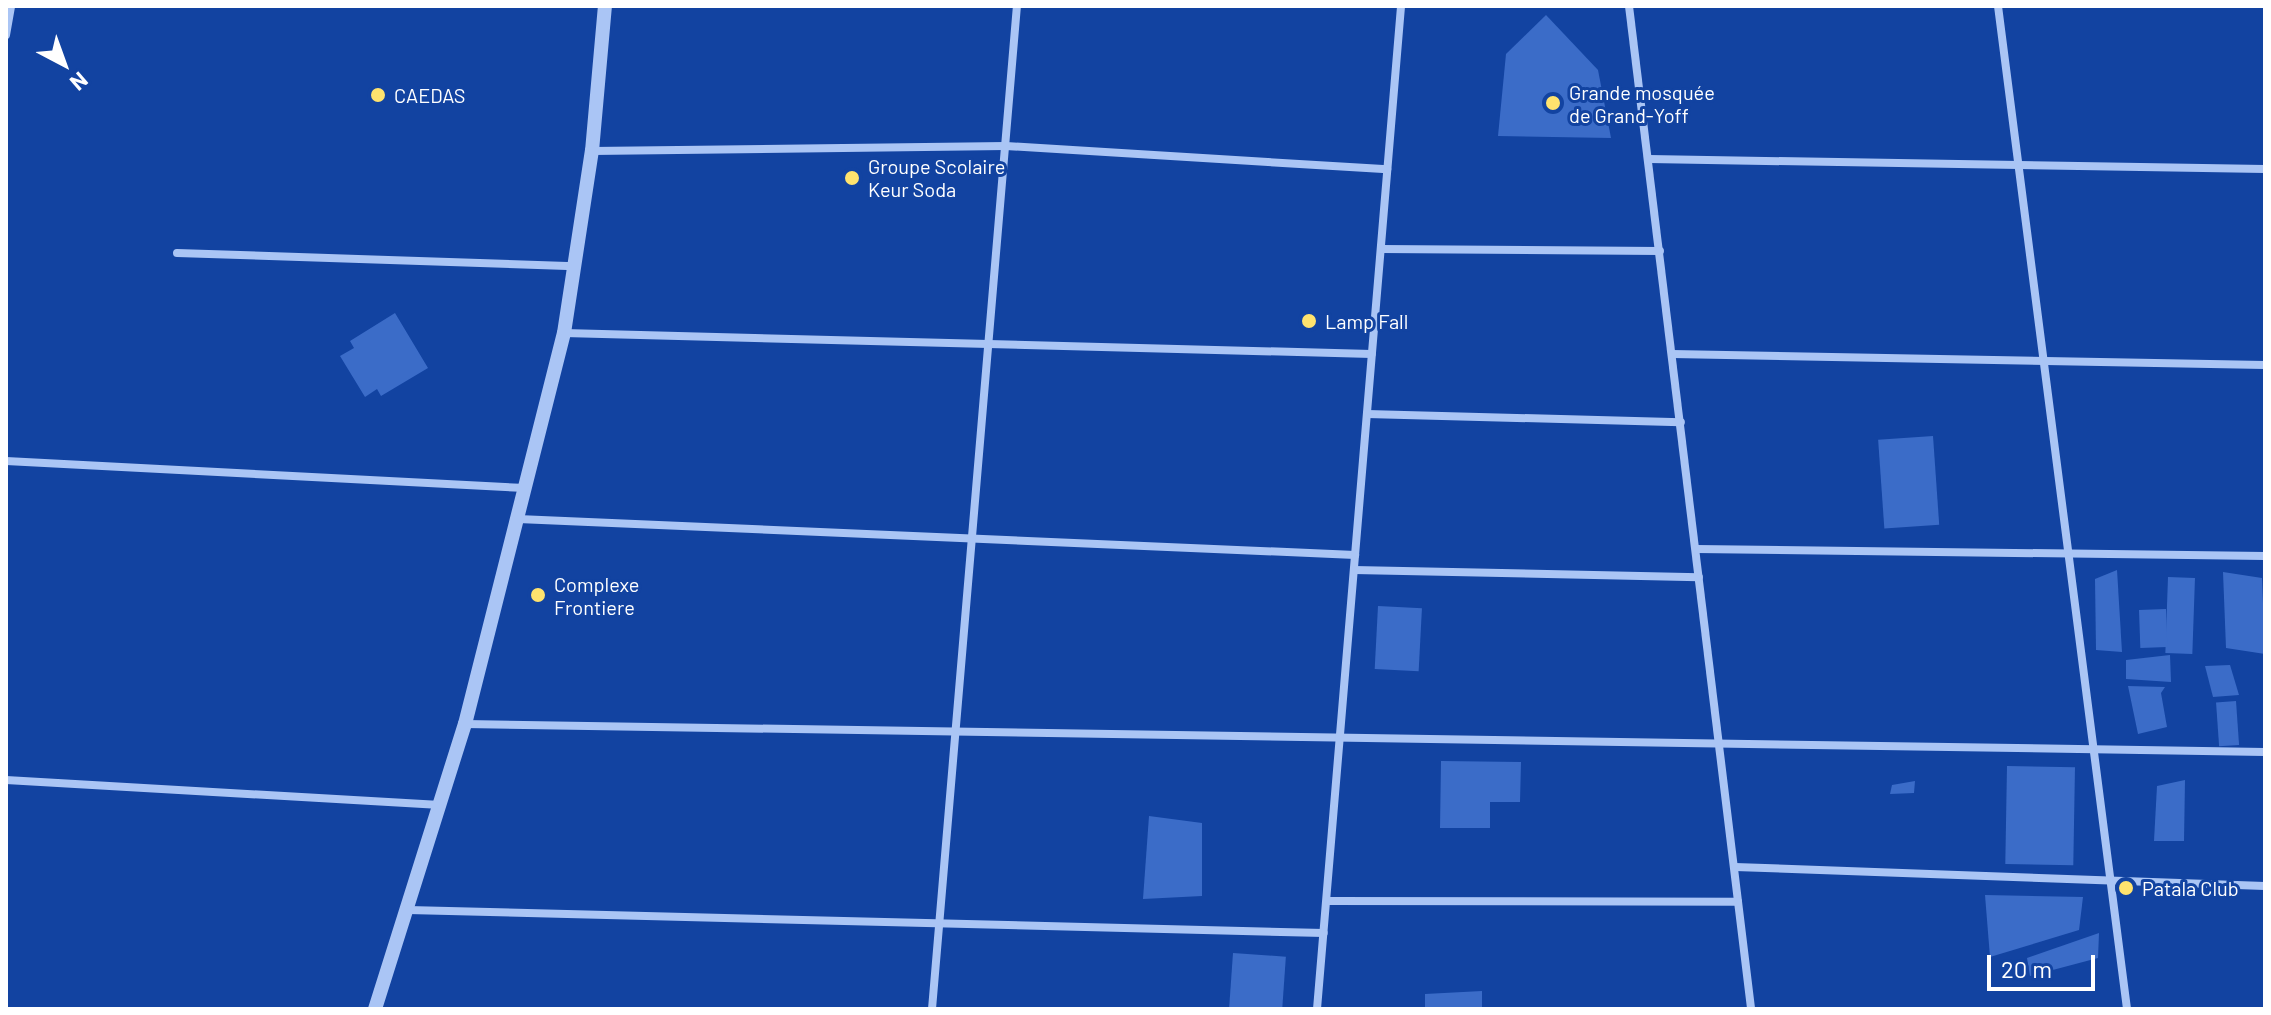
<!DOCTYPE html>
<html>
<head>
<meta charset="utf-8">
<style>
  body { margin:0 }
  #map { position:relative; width:2271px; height:1015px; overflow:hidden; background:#1243a1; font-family:Barlow,sans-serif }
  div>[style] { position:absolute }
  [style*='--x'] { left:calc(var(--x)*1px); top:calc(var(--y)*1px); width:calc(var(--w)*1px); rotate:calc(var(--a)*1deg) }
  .building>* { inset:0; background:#3b6cc8; transform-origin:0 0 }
  .minor>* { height:8px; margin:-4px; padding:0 4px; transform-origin:4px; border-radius:4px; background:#aac5f5 }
  .tertiary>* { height:14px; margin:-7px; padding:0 7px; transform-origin:7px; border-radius:7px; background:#aac5f5 }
  .dots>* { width:22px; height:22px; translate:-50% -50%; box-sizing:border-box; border:4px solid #1243a1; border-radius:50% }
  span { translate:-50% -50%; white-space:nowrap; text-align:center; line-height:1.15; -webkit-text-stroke:6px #1243a1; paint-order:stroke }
  .poi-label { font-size:20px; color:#fff }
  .left { translate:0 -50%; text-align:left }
  .frame { position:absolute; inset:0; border:8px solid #fff; pointer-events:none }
  .north { position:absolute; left:24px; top:24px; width:80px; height:80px; -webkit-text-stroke:6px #1243a1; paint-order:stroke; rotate:139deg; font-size:22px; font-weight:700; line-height:32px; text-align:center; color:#fff }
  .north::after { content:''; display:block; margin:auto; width:28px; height:36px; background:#fff; clip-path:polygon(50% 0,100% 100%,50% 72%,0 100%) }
  .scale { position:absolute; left:1987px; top:955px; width:108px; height:36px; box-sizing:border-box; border:4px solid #fff; border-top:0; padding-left:10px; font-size:24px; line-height:28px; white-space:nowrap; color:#fff; -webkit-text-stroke:6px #1243a1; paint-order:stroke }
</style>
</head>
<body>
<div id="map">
  <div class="building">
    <div style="clip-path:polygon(1546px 15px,1598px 70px,1611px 138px,1498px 136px,1506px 54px)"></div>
    <div style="clip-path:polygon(395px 313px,428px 368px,381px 396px,377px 389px,365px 397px,340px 356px,354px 348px,350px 341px)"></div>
    <div style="left:1933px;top:436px;width:89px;height:55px;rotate:86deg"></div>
    <div style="clip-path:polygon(2117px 570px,2122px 652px,2096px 650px,2095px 579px)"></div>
    <div style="clip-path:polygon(2223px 572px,2262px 578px,2265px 654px,2226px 648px)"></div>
    <div style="left:2168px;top:577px;width:27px;height:76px;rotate:2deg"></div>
    <div style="left:1378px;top:606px;width:44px;height:63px;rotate:3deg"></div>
    <div style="left:2166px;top:609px;width:38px;height:27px;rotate:88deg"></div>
    <div style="clip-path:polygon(2170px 655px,2171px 682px,2126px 679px,2126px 660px)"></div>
    <div style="clip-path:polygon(2230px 665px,2239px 695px,2213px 697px,2205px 666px)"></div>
    <div style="clip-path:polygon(2128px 686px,2165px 687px,2161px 693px,2167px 727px,2138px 734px)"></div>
    <div style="left:2236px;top:701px;width:44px;height:20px;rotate:86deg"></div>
    <div style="clip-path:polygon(1441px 761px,1521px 762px,1520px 802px,1490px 802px,1490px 828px,1440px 828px)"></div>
    <div style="left:2007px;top:766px;width:68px;height:98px;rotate:1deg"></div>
    <div style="clip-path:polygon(2185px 780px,2184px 841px,2154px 841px,2157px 786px)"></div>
    <div style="clip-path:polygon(1915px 781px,1914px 793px,1890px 794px,1892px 785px)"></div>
    <div style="clip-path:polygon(1149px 816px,1202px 823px,1202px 896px,1143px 899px)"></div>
    <div style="clip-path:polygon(1985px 895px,2083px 897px,2079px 930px,1990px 957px)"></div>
    <div style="clip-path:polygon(2099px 933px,2098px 958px,2030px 976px,2027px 958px)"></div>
    <div style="left:1233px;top:953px;width:53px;height:56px;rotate:4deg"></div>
    <div style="clip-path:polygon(1482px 991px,1482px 1009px,1425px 1009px,1425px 994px)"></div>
  </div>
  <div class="minor">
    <div style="--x:1629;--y:6;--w:1010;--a:83.06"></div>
    <div style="--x:1998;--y:6;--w:1011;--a:82.67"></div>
    <div style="--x:6;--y:35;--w:29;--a:-80"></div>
    <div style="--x:592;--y:151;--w:414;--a:-0.7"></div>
    <div style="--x:1006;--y:146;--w:382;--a:3.5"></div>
    <div style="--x:1649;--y:159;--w:616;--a:0.93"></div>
    <div style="--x:1381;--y:249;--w:279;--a:0.4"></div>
    <div style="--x:177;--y:253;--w:398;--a:1.9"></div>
    <div style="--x:564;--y:333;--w:808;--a:1.49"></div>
    <div style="--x:1672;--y:354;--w:593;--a:1.06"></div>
    <div style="--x:1367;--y:414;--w:314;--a:1.5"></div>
    <div style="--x:6;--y:461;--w:520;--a:2.98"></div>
    <div style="--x:518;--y:519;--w:838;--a:2.46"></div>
    <div style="--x:1696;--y:549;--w:569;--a:0.7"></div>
    <div style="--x:1354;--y:570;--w:345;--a:1.2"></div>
    <div style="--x:465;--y:724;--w:1800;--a:0.89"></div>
    <div style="--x:6;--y:780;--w:435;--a:3.3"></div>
    <div style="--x:1735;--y:867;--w:530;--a:2.05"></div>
    <div style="--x:1327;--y:901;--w:411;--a:0.1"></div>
    <div style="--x:408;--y:910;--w:916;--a:1.44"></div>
    <div style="--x:932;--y:1009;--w:1007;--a:-85.16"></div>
    <div style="--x:1317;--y:1009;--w:1007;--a:-85.21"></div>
  </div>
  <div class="tertiary">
    <div style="--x:375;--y:1009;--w:299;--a:-72.5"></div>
    <div style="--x:465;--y:724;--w:403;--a:-75.8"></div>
    <div style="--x:564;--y:333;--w:184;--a:-81.3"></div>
    <div style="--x:592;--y:151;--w:146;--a:-84.9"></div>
  </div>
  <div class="dots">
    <div style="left:378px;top:95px;background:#ffe36e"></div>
    <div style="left:1553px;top:103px;background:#ffe36e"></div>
    <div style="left:852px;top:178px;background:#ffe36e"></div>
    <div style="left:1309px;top:321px;background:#ffe36e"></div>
    <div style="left:538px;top:595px;background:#ffe36e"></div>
    <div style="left:2126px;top:888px;background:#ffe36e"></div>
  </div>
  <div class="poi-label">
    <span class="left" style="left:1569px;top:104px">Grande mosquée<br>de Grand-Yoff</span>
    <span class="left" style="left:394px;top:95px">CAEDAS</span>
    <span class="left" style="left:868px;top:178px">Groupe Scolaire<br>Keur Soda</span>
    <span class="left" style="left:1325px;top:321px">Lamp Fall</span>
    <span class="left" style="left:554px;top:596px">Complexe<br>Frontiere</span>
    <span class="left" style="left:2142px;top:888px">Patala Club</span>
  </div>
  <div class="frame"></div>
  <div class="north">N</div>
  <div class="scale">20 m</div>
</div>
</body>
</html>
